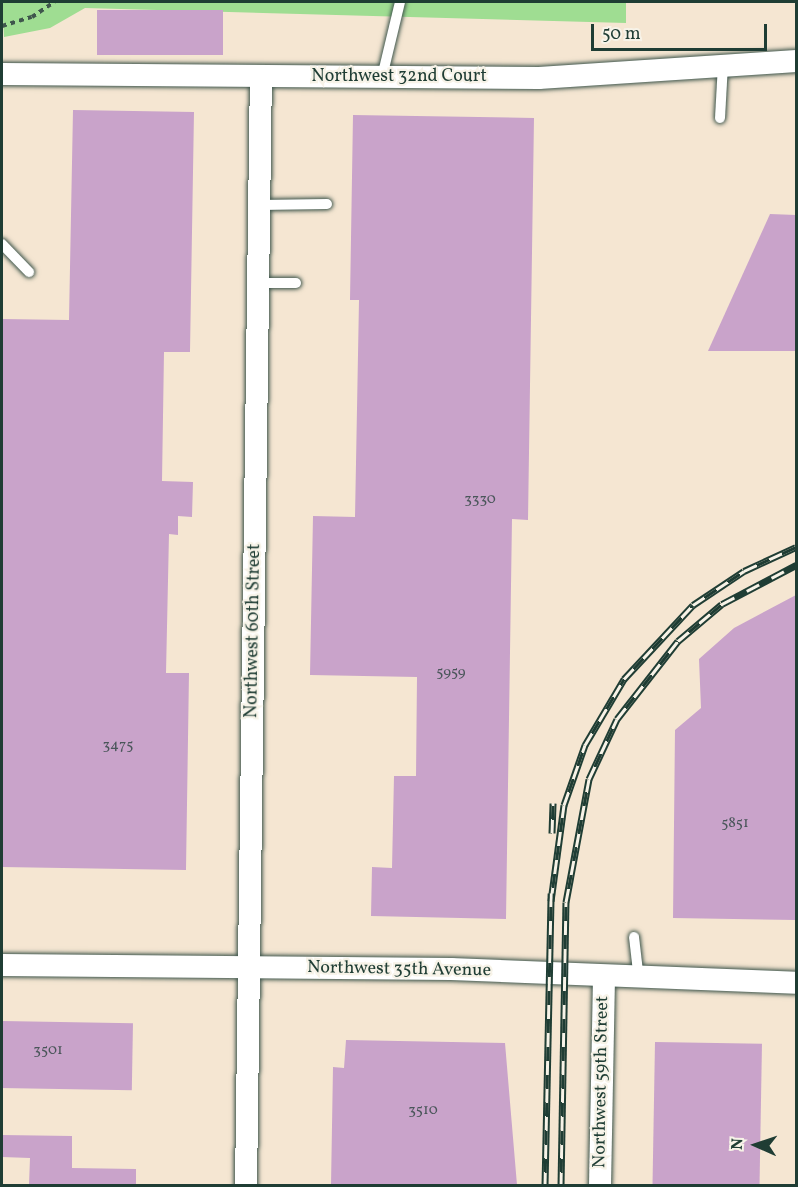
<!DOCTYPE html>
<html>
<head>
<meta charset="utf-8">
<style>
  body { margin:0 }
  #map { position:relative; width:798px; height:1187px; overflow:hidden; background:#f5e6d2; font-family:Vollkorn,serif }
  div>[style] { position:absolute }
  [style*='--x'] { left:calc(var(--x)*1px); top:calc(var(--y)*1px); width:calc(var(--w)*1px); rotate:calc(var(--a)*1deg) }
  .green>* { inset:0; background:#9fdd92 }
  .building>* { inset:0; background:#c9a3ca; transform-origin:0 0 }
  .path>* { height:4px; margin-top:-2px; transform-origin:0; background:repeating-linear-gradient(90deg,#3f564c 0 4.5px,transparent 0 9px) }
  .roads { filter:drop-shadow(0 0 2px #3f564c) drop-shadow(0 0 2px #3f564c) }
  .service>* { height:10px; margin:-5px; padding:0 5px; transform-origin:5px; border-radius:5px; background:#fff }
  .minor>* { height:22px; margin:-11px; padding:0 11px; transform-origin:11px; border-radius:11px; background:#fff }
  .rail>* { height:7px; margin-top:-3.5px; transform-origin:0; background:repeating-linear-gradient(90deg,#f7f3e8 0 14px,#1f3d34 0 28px); box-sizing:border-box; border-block:2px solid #1f3d34 }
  span { translate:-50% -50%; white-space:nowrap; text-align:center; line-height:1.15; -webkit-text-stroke:4.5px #f7f3e8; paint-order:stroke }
  .number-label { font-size:15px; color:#4a565a }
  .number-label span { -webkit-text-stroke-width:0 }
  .street-label { font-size:18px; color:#1f3d34 }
  .frame { position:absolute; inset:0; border:3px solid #1f3d34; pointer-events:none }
  .north { position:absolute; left:726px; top:1115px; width:60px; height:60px; -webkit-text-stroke:4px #f7f3e8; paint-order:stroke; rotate:273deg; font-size:16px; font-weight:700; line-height:24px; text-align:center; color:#1f3d34 }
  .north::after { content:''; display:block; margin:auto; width:21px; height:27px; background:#1f3d34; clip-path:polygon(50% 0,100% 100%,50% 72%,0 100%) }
  .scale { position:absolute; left:591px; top:24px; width:176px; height:27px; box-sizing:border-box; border:3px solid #1f3d34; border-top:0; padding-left:8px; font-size:18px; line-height:21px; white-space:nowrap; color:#1f3d34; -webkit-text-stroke:4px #f7f3e8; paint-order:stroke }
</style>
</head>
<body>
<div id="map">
  <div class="green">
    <div style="clip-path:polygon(2px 2px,626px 2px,626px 23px,85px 8px,50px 28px,4px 37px)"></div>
  </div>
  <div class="building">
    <div style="left:97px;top:10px;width:126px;height:45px"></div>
    <div style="clip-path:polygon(73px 110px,194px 112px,190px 352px,164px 352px,162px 481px,193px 482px,192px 517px,178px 516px,178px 535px,169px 534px,166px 673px,189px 673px,186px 870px,2px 867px,2px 319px,69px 320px)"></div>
    <div style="clip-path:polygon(353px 115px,534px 118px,528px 520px,512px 519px,506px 919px,371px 916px,372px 867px,392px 868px,394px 776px,416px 776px,417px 677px,310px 675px,313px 516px,355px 517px,359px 300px,350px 300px)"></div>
    <div style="clip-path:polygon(770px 214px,796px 215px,796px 351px,708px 351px)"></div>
    <div style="clip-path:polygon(796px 595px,796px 920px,673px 918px,675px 730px,701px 708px,699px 659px,734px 628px)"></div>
    <div style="left:2px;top:1021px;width:131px;height:67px;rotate:1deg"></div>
    <div style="clip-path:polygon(346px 1040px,505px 1043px,517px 1185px,331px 1185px,333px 1067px,344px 1068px)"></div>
    <div style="left:655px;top:1042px;width:107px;height:143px;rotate:1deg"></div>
    <div style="clip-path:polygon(2px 1135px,72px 1136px,72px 1168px,136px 1169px,136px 1185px,29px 1185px,30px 1158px,2px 1157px)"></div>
  </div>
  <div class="path">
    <div style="--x:2;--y:26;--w:31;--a:-17"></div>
    <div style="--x:32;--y:17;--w:27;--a:-34"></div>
  </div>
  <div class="roads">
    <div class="service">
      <div style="--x:382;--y:77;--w:77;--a:-76.5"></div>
      <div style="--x:720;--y:118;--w:53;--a:-86.8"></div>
      <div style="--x:259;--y:205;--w:68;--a:-0.8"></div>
      <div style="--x:2;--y:244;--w:39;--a:46"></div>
      <div style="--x:258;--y:283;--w:38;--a:0"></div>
      <div style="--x:634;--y:937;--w:43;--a:83.4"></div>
    </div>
    <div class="minor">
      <div style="--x:2;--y:74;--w:537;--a:0.43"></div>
      <div style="--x:539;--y:78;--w:258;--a:-3.8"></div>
      <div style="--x:2;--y:965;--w:449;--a:0.5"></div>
      <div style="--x:451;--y:969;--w:345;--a:2.3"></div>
      <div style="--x:246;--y:1186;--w:1109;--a:-89.23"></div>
      <div style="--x:600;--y:1186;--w:207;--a:-88.9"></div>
    </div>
  </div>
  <div class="rail">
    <div style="--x:552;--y:833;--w:30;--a:-88"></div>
    <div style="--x:551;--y:901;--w:97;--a:-82.3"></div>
    <div style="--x:564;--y:805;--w:64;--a:-70.7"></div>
    <div style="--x:585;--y:745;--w:77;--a:-59.4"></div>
    <div style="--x:624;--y:679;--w:101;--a:-47"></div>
    <div style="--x:693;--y:605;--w:61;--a:-33.7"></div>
    <div style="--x:744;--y:571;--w:57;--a:-24.8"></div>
    <div style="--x:545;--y:1186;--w:293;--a:-88.8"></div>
    <div style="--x:561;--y:1186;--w:284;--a:-89"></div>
    <div style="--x:566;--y:902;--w:125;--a:-79.4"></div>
    <div style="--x:589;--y:779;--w:66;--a:-65"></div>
    <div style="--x:617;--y:719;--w:99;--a:-52"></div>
    <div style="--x:678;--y:641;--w:57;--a:-40.1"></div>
    <div style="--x:722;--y:604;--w:84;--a:-27.8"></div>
  </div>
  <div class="number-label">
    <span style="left:480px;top:500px">3330</span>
    <span style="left:451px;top:673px">5959</span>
    <span style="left:118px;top:746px">3475</span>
    <span style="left:735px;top:824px">5851</span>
    <span style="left:48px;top:1051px">3501</span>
    <span style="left:423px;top:1111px">3510</span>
  </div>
  <div class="street-label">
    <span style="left:399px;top:77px">Northwest 32nd Court</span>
    <span style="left:254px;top:631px;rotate:-89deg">Northwest 60th Street</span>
    <span style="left:399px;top:970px;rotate:1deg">Northwest 35th Avenue</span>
    <span style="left:602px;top:1082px;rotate:-89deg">Northwest 59th Street</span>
  </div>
  <div class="frame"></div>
  <div class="north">N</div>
  <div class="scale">50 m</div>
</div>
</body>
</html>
